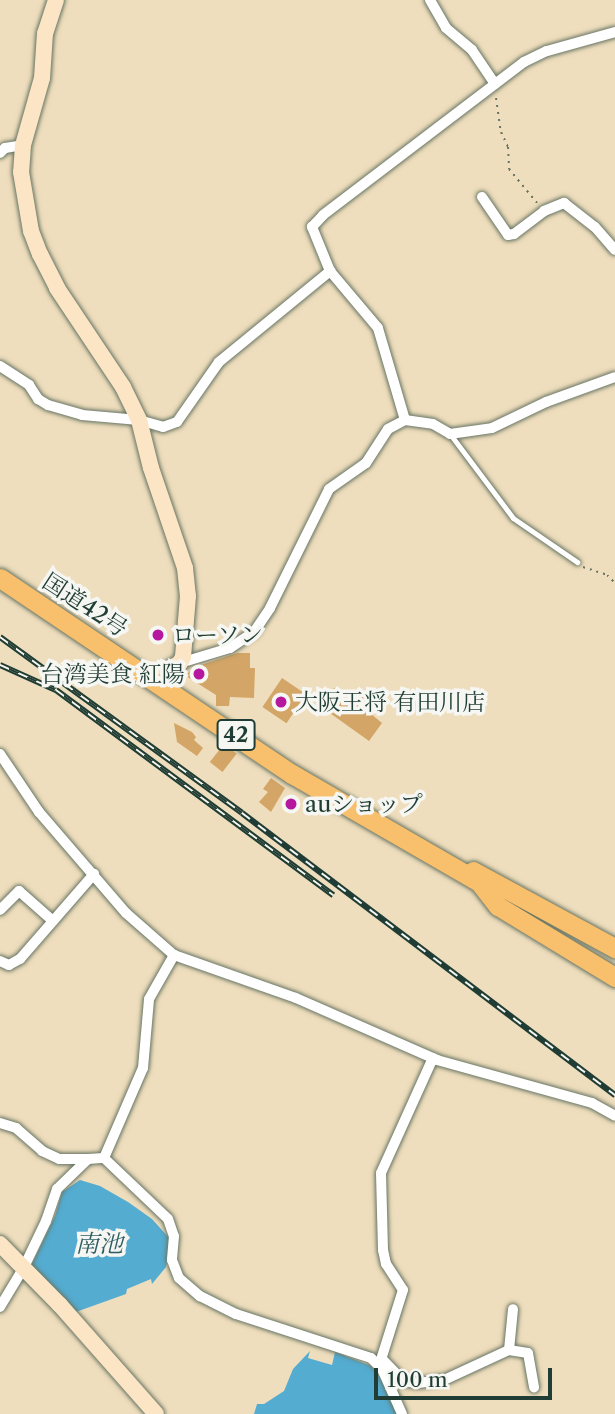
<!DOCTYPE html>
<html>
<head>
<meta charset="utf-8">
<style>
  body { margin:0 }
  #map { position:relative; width:615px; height:1414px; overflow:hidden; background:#efdebd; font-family:"Libre Caslon Text","Noto Serif JP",serif }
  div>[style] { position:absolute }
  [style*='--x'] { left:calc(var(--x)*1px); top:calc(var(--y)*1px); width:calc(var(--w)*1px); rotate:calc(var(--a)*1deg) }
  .water>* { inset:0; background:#54acd1 }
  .building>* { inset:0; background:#d3a566; transform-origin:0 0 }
  .path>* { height:2px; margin-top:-1px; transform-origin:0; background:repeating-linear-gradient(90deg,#687564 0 2px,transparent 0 7px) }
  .roads { filter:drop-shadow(0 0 2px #687564) drop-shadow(0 0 2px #687564) }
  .lane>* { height:5px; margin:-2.5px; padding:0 2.5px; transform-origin:2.5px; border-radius:2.5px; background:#fff }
  .street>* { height:10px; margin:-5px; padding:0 5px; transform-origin:5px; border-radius:5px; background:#fff }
  .secondary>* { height:16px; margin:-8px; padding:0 8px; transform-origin:8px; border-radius:8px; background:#fce5c4 }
  .highway>* { height:19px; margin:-9.5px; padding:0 9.5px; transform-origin:9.5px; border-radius:9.5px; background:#f8bf6c }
  .rail>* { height:6px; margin-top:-3px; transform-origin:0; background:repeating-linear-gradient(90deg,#f6f6f2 0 10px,#1f3d34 0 20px); box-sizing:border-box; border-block:2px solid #1f3d34 }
  .dots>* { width:19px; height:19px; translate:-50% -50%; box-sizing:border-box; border:4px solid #f6f6f2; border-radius:50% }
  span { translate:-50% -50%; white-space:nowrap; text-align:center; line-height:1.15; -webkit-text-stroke:7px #f6f6f2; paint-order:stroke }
  .shield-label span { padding:2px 5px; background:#f6f6f2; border:2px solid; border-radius:5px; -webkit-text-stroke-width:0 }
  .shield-label { font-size:21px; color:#1f3d34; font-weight:700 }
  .street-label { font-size:23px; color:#1f3d34 }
  .poi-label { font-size:23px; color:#1f3d34 }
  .left { translate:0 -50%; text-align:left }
  .right { translate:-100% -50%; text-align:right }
  .water-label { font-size:24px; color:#2f5e63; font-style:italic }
  .scale { position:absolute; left:374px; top:1368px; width:178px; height:32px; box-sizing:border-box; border:4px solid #1f3d34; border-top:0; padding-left:9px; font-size:21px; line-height:24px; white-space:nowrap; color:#1f3d34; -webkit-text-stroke:5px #f6f6f2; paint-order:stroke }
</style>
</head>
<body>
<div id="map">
  <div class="water">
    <div style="clip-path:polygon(80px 1180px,100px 1186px,128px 1202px,152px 1219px,171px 1240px,166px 1267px,152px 1284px,151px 1279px,127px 1289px,126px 1294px,73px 1313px,31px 1266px,55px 1216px,62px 1192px)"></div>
    <div style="clip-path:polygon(310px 1351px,308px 1358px,332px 1365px,335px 1352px,371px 1366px,384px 1382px,397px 1414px,254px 1414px,257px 1404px,264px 1404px,284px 1391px,293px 1369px)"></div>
  </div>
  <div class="building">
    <div style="clip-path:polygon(237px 653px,250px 653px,250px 668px,255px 668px,254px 698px,230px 697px,229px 706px,216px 706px,216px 695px,186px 676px,192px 668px)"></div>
    <div style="left:282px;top:678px;width:29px;height:35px;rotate:34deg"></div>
    <div style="clip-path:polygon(334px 688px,356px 704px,365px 692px,379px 703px,371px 714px,382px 723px,369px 741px,320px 706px)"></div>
    <div style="clip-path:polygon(174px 723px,192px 732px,196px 737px,194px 740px,203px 748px,197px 756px,177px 742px)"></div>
    <div style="left:224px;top:744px;width:16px;height:23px;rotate:38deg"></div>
    <div style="clip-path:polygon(271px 778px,285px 788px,271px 812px,259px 802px,268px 792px,263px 789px)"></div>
  </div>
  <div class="path">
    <div style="--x:496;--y:98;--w:34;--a:82"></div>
    <div style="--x:501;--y:132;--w:17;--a:65"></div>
    <div style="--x:508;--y:147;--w:22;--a:87"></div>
    <div style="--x:509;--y:169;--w:44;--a:50.5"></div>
    <div style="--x:583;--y:567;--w:25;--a:18"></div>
    <div style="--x:607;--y:575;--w:11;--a:45"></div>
  </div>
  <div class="roads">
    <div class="lane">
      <div style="--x:450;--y:434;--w:105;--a:53.1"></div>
      <div style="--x:513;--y:518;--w:78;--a:34.5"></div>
    </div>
    <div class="street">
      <div style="--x:430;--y:0;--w:32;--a:60"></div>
      <div style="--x:446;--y:28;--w:34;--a:40"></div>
      <div style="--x:472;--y:50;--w:41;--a:55.9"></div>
      <div style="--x:0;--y:153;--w:7;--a:-45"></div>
      <div style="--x:5;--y:148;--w:18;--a:-9"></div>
      <div style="--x:482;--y:197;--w:46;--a:55.6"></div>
      <div style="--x:508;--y:235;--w:6;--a:-9"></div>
      <div style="--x:514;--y:234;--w:38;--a:-37"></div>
      <div style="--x:544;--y:211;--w:22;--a:-22"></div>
      <div style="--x:564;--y:203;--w:39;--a:38"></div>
      <div style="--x:595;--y:227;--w:30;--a:49"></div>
      <div style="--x:0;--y:366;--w:35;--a:33"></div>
      <div style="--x:29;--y:385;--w:17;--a:57"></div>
      <div style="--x:38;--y:399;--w:12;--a:31"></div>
      <div style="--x:48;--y:405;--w:35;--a:16"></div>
      <div style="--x:82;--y:415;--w:57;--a:5"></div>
      <div style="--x:139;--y:420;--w:25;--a:16"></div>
      <div style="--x:163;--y:427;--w:15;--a:-20"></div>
      <div style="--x:177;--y:422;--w:73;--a:-55"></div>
      <div style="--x:219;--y:362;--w:144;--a:-39.3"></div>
      <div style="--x:405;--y:420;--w:96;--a:-106.4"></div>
      <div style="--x:378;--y:328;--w:75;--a:-130.1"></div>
      <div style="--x:330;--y:271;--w:48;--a:-112.2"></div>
      <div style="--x:312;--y:227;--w:16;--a:-47"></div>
      <div style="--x:323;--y:215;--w:253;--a:-37.3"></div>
      <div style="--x:524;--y:62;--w:25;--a:-26"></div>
      <div style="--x:547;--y:51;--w:71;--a:-15.6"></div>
      <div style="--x:180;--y:663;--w:52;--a:-16.7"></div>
      <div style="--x:230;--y:648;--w:29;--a:-34"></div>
      <div style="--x:254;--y:632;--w:29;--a:-56"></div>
      <div style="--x:270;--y:608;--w:133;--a:-63.6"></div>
      <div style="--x:329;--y:489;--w:45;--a:-35.1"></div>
      <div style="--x:366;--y:463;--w:40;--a:-57.1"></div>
      <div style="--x:388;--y:429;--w:19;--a:-28"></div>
      <div style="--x:405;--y:420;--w:28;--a:8"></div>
      <div style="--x:433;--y:424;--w:20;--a:30"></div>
      <div style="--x:450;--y:434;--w:42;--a:-8.1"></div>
      <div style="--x:492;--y:428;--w:60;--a:-25.7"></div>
      <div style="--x:546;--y:402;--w:73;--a:-19.9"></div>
      <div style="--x:0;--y:754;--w:70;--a:56.1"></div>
      <div style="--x:39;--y:812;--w:133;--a:49.3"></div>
      <div style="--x:126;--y:913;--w:64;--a:41.2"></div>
      <div style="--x:174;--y:955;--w:129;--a:19.4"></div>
      <div style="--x:296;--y:998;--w:154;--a:23.7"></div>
      <div style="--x:437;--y:1060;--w:161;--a:15.5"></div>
      <div style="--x:592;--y:1103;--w:26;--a:29"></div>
      <div style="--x:0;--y:910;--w:27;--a:-45"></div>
      <div style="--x:19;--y:891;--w:45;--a:41.4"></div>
      <div style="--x:0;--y:961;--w:10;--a:24"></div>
      <div style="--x:9;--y:965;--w:13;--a:-29"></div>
      <div style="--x:20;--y:959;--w:113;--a:-49"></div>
      <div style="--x:0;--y:1123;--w:17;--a:17"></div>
      <div style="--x:16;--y:1128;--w:35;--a:41"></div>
      <div style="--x:42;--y:1151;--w:19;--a:25"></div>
      <div style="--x:59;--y:1159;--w:28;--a:0"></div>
      <div style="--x:104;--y:1158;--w:98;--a:-66.6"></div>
      <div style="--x:143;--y:1068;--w:69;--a:-85"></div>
      <div style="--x:149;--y:999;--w:51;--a:-60.4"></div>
      <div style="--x:0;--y:1307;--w:47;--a:-59"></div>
      <div style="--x:24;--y:1267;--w:51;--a:-64.4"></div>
      <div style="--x:46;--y:1221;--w:34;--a:-71"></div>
      <div style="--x:57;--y:1189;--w:43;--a:-44.1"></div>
      <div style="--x:88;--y:1159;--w:16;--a:-4"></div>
      <div style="--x:104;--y:1158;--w:88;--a:43.6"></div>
      <div style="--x:168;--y:1219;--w:18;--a:71"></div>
      <div style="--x:174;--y:1236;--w:24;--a:95"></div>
      <div style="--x:172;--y:1260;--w:19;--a:69"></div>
      <div style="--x:179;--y:1278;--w:28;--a:41"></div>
      <div style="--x:200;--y:1296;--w:40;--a:26.6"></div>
      <div style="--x:236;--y:1314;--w:142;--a:18.1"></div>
      <div style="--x:371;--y:1358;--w:16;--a:45"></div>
      <div style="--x:382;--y:1369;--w:49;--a:66"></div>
      <div style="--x:509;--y:1350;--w:41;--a:-84.4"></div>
      <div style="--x:382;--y:1359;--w:30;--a:46"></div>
      <div style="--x:403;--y:1381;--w:15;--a:8"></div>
      <div style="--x:418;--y:1383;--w:26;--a:-7"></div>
      <div style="--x:444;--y:1380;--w:72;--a:-24.8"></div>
      <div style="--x:509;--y:1350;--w:19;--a:9"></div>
      <div style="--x:528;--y:1353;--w:35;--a:80"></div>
      <div style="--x:379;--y:1366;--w:80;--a:-72.5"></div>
      <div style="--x:403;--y:1290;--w:31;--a:-123"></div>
      <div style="--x:386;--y:1264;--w:14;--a:-102"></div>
      <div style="--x:383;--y:1250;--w:77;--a:-91.5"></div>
      <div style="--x:381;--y:1173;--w:126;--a:-65.7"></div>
    </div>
    <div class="secondary">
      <div style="--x:56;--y:0;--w:35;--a:108"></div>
      <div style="--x:45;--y:33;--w:45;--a:93.8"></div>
      <div style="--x:42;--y:78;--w:70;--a:105.8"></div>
      <div style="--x:23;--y:145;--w:27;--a:94"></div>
      <div style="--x:21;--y:172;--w:60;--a:80.4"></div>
      <div style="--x:31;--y:231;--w:25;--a:69"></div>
      <div style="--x:40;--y:254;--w:38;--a:63"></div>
      <div style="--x:57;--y:288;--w:119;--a:56.3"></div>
      <div style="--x:123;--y:387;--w:37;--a:64"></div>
      <div style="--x:139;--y:420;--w:49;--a:76"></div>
      <div style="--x:151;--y:468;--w:106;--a:71.2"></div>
      <div style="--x:185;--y:568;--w:28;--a:84"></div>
      <div style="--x:188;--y:596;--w:61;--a:94.7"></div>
      <div style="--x:183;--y:657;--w:7;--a:117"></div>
      <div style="--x:180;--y:663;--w:16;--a:150"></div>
      <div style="--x:166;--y:671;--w:14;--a:120"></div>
      <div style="--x:0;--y:1244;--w:86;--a:45.5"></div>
      <div style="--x:60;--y:1305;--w:145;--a:48.6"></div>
    </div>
    <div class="highway">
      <div style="--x:0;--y:578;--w:352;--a:33.9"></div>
      <div style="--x:292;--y:774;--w:216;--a:30"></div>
      <div style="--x:479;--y:882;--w:31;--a:52"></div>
      <div style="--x:498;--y:906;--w:137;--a:31.3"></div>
      <div style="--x:473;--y:871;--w:162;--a:28.5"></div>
    </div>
  </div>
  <div class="rail">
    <div style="--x:0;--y:637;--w:299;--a:36"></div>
    <div style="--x:242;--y:813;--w:468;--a:37.1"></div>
    <div style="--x:0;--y:665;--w:61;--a:24.1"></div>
    <div style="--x:56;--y:690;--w:345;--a:36.5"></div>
  </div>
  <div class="dots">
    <div style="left:158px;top:635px;background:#b5179e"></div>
    <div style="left:199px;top:674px;background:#b5179e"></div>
    <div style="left:281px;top:702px;background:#b5179e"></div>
    <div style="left:291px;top:804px;background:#b5179e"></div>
  </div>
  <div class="shield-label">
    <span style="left:236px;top:735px">42</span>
  </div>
  <div class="street-label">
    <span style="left:85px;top:605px;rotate:33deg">国道42号</span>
  </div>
  <div class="poi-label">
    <span class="left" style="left:172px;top:635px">ローソン</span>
    <span class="right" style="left:185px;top:674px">台湾美食 紅陽</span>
    <span class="left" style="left:295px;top:702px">大阪王将 有田川店</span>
    <span class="left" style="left:305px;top:804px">auショップ</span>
  </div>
  <div class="water-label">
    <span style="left:99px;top:1244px">南池</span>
  </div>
  <div class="scale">100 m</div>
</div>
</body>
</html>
